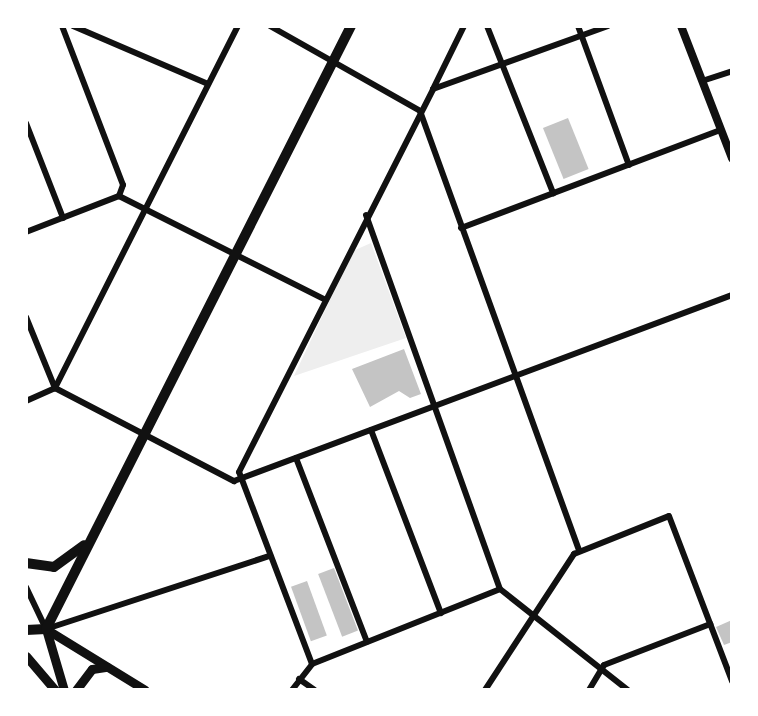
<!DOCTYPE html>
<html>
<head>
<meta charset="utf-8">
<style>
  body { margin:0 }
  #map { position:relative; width:758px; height:716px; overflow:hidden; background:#fff; font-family:"Fira Sans",sans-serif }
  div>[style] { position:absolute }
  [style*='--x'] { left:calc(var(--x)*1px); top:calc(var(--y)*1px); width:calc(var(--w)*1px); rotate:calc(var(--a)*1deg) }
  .green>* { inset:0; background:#eee }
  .building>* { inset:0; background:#c4c4c4; transform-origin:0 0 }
  .minor>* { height:6px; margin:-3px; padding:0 3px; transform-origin:3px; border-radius:3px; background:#111 }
  .tertiary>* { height:8px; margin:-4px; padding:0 4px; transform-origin:4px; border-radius:4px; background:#111 }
  .secondary>* { height:9px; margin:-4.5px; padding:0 4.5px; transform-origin:4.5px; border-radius:4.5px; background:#111 }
  .primary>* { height:10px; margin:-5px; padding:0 5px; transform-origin:5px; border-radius:5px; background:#111 }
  span { translate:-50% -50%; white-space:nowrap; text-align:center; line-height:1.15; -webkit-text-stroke:7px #fff; paint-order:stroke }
  .frame { position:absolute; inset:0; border:28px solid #fff; pointer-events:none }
</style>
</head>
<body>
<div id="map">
  <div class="green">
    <div style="clip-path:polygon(371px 243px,406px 338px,294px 376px,353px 251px)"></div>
  </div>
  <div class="building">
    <div style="left:568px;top:118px;width:55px;height:27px;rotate:68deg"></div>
    <div style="clip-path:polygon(404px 349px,421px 394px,410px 398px,399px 391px,370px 407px,352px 369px)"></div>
    <div style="left:334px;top:568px;width:67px;height:17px;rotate:69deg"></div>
    <div style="left:307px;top:581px;width:58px;height:17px;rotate:70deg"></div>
    <div style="clip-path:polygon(732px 620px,732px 642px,724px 645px,716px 627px)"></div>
  </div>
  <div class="minor">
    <div style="--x:62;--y:26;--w:170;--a:69"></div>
    <div style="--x:123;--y:185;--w:12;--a:110"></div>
    <div style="--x:73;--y:26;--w:147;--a:23.2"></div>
    <div style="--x:270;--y:26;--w:172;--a:29.5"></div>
    <div style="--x:420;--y:111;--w:467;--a:70.1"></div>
    <div style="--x:487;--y:26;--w:180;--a:68.4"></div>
    <div style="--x:578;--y:26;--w:148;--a:69.9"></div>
    <div style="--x:702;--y:81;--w:32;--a:-18"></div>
    <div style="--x:433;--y:89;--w:70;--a:-63.8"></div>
    <div style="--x:26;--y:123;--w:102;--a:68.7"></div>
    <div style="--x:119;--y:196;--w:229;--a:26.7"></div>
    <div style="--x:366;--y:215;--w:397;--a:70.3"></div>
    <div style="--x:500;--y:589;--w:163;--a:38.3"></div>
    <div style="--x:461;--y:228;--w:278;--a:-20.7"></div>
    <div style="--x:26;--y:232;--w:100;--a:-21.2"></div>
    <div style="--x:26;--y:317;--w:77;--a:67.8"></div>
    <div style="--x:55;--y:388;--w:202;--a:27.5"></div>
    <div style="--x:234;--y:481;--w:532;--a:-20.48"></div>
    <div style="--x:26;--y:401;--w:32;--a:-24"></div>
    <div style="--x:55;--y:388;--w:406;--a:-63.2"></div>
    <div style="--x:371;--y:430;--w:196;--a:69.1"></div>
    <div style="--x:296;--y:458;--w:197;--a:68.9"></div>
    <div style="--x:26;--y:587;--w:47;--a:64.5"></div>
    <div style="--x:46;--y:629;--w:236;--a:-18.1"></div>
    <div style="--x:312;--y:664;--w:205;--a:-110.8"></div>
    <div style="--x:239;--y:472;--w:429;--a:-63.1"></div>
    <div style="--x:433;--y:89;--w:186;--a:-19.8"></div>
    <div style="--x:299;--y:679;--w:19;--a:35"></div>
    <div style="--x:292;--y:690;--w:33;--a:-52"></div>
    <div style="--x:312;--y:664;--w:202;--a:-21.7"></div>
    <div style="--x:485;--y:690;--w:163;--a:-56.8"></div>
    <div style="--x:574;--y:554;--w:102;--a:-21.8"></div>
    <div style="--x:669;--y:516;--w:177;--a:69.1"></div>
    <div style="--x:589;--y:690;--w:29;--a:-59"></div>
    <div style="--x:604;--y:665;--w:114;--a:-21.1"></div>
  </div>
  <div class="tertiary">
    <div style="--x:681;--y:26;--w:142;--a:68.9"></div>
  </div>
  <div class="secondary">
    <div style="--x:46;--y:629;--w:116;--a:31.6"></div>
    <div style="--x:46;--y:629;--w:64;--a:73.6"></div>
    <div style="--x:26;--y:656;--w:45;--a:49.5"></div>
    <div style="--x:76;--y:690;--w:26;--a:-53"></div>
    <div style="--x:92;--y:669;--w:15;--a:-8"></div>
  </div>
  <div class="primary">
    <div style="--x:26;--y:563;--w:28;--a:8"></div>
    <div style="--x:54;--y:567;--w:37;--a:-36"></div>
    <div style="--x:26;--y:630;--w:20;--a:-3"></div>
    <div style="--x:46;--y:629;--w:676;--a:-63.17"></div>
  </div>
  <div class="frame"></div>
</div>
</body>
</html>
